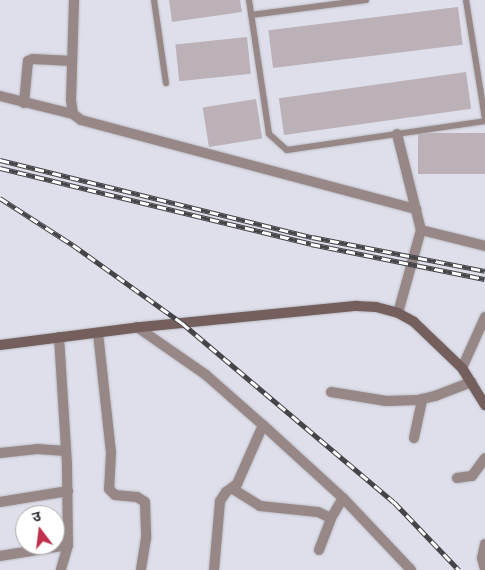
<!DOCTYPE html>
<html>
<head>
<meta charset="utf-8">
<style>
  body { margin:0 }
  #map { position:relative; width:485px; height:570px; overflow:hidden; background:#dedfea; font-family:"DM Sans","Noto Sans Devanagari",sans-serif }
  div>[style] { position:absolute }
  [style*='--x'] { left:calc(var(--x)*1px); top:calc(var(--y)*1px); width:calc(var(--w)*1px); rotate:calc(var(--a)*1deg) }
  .building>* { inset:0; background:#bcb1b7; transform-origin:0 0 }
  .roads { filter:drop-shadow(0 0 1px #bbbcc5) drop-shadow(0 0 1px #bbbcc5) }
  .lane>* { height:6px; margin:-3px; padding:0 3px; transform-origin:3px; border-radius:3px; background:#978887 }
  .street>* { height:10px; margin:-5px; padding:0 5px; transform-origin:5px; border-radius:5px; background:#978887 }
  .secondary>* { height:10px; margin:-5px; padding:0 5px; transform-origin:5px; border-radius:5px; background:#745f5d }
  .rail>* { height:5px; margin-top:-2.5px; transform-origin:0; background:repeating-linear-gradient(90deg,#fff 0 9px,#444449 0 18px); box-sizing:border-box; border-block:1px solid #444449 }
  span { translate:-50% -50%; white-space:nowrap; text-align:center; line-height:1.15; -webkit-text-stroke:4.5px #fff; paint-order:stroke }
  .north { position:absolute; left:15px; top:505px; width:50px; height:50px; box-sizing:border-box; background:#fff; border:1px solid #ababad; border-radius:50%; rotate:345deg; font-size:14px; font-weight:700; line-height:20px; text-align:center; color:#2e2e32 }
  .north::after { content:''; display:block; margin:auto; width:18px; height:22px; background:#c0304d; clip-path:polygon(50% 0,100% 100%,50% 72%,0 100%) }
</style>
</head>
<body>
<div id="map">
  <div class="building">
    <div style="clip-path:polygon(169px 0,240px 0,242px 12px,172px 22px)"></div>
    <div style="left:458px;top:7px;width:38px;height:191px;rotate:83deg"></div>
    <div style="left:247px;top:37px;width:37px;height:72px;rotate:84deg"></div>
    <div style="left:466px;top:72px;width:37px;height:189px;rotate:82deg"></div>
    <div style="left:256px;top:99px;width:40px;height:54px;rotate:81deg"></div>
    <div style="left:485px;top:133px;width:41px;height:67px;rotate:90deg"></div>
  </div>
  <div class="roads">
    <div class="lane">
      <div style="--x:154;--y:0;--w:84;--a:81.8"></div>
      <div style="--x:249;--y:0;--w:135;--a:81.5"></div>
      <div style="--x:269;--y:134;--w:24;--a:42"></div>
      <div style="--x:287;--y:150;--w:200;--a:-8.3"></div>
      <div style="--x:466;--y:0;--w:121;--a:80.9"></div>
      <div style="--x:251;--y:15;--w:116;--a:-7.4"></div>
    </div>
    <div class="street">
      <div style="--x:74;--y:0;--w:100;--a:91.7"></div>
      <div style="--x:71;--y:100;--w:14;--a:82"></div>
      <div style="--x:73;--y:114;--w:10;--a:37"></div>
      <div style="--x:81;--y:120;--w:347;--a:14.9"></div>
      <div style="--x:0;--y:96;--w:75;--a:13.9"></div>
      <div style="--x:24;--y:103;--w:42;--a:-84.6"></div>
      <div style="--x:28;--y:61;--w:5;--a:-22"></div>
      <div style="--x:33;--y:59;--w:39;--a:3"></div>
      <div style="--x:397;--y:134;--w:99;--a:76"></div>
      <div style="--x:421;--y:230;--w:86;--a:105.5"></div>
      <div style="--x:421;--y:230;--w:66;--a:14"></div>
      <div style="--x:137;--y:327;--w:84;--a:34.8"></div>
      <div style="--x:206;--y:375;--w:76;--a:41.3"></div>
      <div style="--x:263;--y:425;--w:108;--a:42.4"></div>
      <div style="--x:343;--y:498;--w:99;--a:46.6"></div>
      <div style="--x:98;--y:333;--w:121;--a:83.8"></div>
      <div style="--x:111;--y:453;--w:36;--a:93"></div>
      <div style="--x:109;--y:489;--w:8;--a:45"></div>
      <div style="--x:115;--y:495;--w:22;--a:5"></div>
      <div style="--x:137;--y:497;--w:9;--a:32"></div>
      <div style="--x:145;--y:502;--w:36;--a:88"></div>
      <div style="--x:146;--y:538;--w:32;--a:99"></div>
      <div style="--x:59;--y:337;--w:128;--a:86.4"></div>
      <div style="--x:67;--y:465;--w:80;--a:89.3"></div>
      <div style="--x:68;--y:545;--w:26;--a:106"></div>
      <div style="--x:462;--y:368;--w:56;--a:-65.7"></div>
      <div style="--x:331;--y:392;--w:56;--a:9.3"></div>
      <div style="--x:386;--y:401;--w:32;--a:-2"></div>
      <div style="--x:418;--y:400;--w:17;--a:-13"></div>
      <div style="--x:435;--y:396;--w:39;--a:-21"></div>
      <div style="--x:414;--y:438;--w:40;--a:-78"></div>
      <div style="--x:0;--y:453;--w:37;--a:-6"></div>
      <div style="--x:37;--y:449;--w:29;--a:4"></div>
      <div style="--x:457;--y:478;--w:15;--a:-8"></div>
      <div style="--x:472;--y:476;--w:22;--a:-54"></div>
      <div style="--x:233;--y:489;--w:32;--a:32"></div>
      <div style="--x:260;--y:506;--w:58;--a:5.9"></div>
      <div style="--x:318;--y:512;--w:14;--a:25"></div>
      <div style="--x:0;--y:502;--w:69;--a:-9.2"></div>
      <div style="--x:485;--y:544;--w:14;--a:102"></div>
      <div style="--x:482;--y:558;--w:11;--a:75"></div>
      <div style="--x:319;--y:550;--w:34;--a:-69"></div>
      <div style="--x:331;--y:518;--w:23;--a:-59"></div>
      <div style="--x:0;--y:556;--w:69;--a:-9.2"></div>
      <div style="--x:214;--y:570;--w:69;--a:-85"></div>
      <div style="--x:220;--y:501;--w:11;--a:-56"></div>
      <div style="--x:226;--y:492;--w:14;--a:-36"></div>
      <div style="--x:237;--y:484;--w:64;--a:-66.2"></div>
    </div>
    <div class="secondary">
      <div style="--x:0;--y:345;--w:142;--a:-7.3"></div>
      <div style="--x:141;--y:327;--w:217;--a:-5.6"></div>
      <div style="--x:357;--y:306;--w:19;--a:3"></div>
      <div style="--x:376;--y:307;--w:23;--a:15"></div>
      <div style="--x:398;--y:313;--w:18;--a:29"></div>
      <div style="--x:414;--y:322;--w:66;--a:43.8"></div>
      <div style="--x:462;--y:368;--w:44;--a:58.1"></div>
    </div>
  </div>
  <div class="rail">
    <div style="--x:0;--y:160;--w:321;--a:13.9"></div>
    <div style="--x:312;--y:237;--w:176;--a:11.1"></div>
    <div style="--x:0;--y:168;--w:320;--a:13.7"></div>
    <div style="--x:311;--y:244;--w:177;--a:11.4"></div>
    <div style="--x:0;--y:198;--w:87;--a:32.8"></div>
    <div style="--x:73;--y:245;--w:134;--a:35.6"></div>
    <div style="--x:182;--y:323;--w:277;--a:40.2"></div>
    <div style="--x:394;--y:502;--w:94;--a:46.3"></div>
  </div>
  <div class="north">उ</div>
</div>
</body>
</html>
